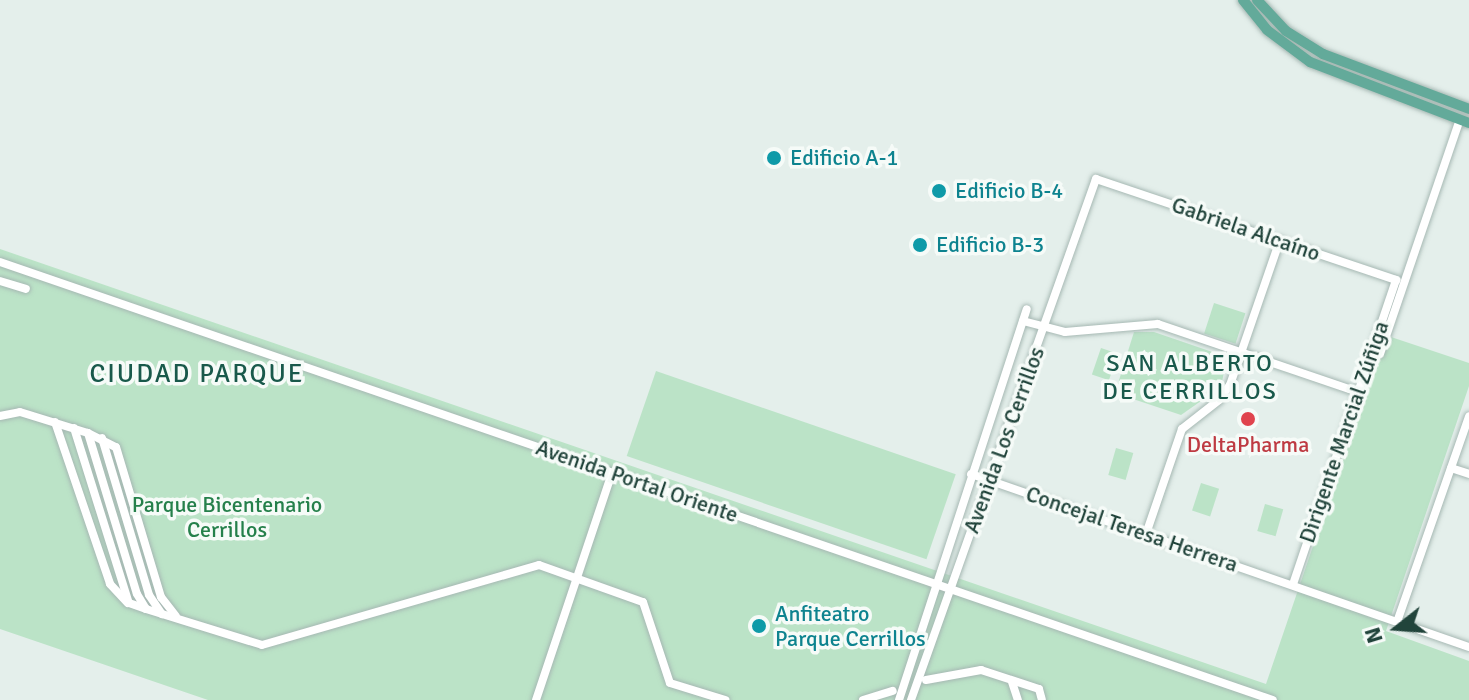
<!DOCTYPE html>
<html>
<head>
<meta charset="utf-8">
<style>
  body { margin:0 }
  #map { position:relative; width:1469px; height:700px; overflow:hidden; background:#e4efeb; font-family:Signika,sans-serif }
  div>[style] { position:absolute }
  [style*='--x'] { left:calc(var(--x)*1px); top:calc(var(--y)*1px); width:calc(var(--w)*1px); rotate:calc(var(--a)*1deg) }
  .green>* { inset:0; background:#bbe3c7; transform-origin:0 0 }
  .roads { filter:drop-shadow(0 0 2px #a6b8b3) drop-shadow(0 0 2px #a6b8b3) }
  .minor>* { height:8px; margin:-4px; padding:0 4px; transform-origin:4px; border-radius:4px; background:#fff }
  .major>* { height:10px; margin:-5px; padding:0 5px; transform-origin:5px; border-radius:5px; background:#63aa9a }
  .dots>* { width:22px; height:22px; translate:-50% -50%; box-sizing:border-box; border:4px solid #f6fbf8; border-radius:50% }
  span { translate:-50% -50%; white-space:nowrap; text-align:center; line-height:1.15; -webkit-text-stroke:7px #f6fbf8; paint-order:stroke }
  .culture-label { font-size:22px; color:#0d838f }
  .left { translate:0 -50%; text-align:left }
  .street-label { font-size:22px; color:#21443b }
  .health-label { font-size:22px; color:#be3a42 }
  .park-label { font-size:22px; color:#25804b }
  .neighbourhood-label { font-size:24px; color:#19594b; letter-spacing:2px }
  .quarter-label { font-size:26px; color:#19594b; letter-spacing:2px }
  .north { position:absolute; left:1357px; top:588px; width:80px; height:80px; -webkit-text-stroke:6px #f6fbf8; paint-order:stroke; rotate:253deg; font-size:22px; font-weight:700; line-height:32px; text-align:center; color:#21443b }
  .north::after { content:''; display:block; margin:auto; width:28px; height:36px; background:#21443b; clip-path:polygon(50% 0,100% 100%,50% 72%,0 100%) }
</style>
</head>
<body>
<div id="map">
  <div class="green">
    <div style="clip-path:polygon(0 249px,1266px 684px,1385px 335px,1469px 363px,1469px 386px,1386px 631px,1469px 661px,1469px 700px,208px 700px,0 629px)"></div>
    <div style="left:1214px;top:303px;width:33px;height:32px;rotate:18deg"></div>
    <div style="clip-path:polygon(1134px 332px,1154px 332px,1227px 357px,1221px 387px,1181px 415px,1115px 393px)"></div>
    <div style="left:1101px;top:348px;width:18px;height:28px;rotate:19deg"></div>
    <div style="left:656px;top:371px;width:317px;height:90px;rotate:19deg"></div>
    <div style="left:1116px;top:448px;width:18px;height:28px;rotate:16deg"></div>
    <div style="left:1201px;top:483px;width:19px;height:29px;rotate:18deg"></div>
    <div style="left:1265px;top:504px;width:19px;height:28px;rotate:16deg"></div>
  </div>
  <div class="roads">
    <div class="minor">
      <div style="--x:0;--y:262;--w:1346;--a:18.99"></div>
      <div style="--x:0;--y:281;--w:27;--a:17"></div>
      <div style="--x:1023;--y:321;--w:43;--a:14.7"></div>
      <div style="--x:1065;--y:332;--w:93;--a:-4.9"></div>
      <div style="--x:1158;--y:324;--w:211;--a:18.8"></div>
      <div style="--x:1380;--y:354;--w:248;--a:-71.2"></div>
      <div style="--x:0;--y:416;--w:20;--a:-11"></div>
      <div style="--x:20;--y:412;--w:71;--a:17.2"></div>
      <div style="--x:88;--y:433;--w:168;--a:73.1"></div>
      <div style="--x:137;--y:594;--w:17;--a:59"></div>
      <div style="--x:146;--y:609;--w:121;--a:17.2"></div>
      <div style="--x:262;--y:645;--w:288;--a:-16.1"></div>
      <div style="--x:539;--y:565;--w:110;--a:19.6"></div>
      <div style="--x:643;--y:602;--w:85;--a:71.6"></div>
      <div style="--x:670;--y:683;--w:58;--a:17.2"></div>
      <div style="--x:55;--y:422;--w:171;--a:71.2"></div>
      <div style="--x:110;--y:584;--w:26;--a:47"></div>
      <div style="--x:74;--y:428;--w:183;--a:72.6"></div>
      <div style="--x:129;--y:603;--w:18;--a:19"></div>
      <div style="--x:88;--y:433;--w:31;--a:27"></div>
      <div style="--x:116;--y:447;--w:157;--a:73.3"></div>
      <div style="--x:161;--y:597;--w:24;--a:52"></div>
      <div style="--x:102;--y:438;--w:164;--a:73.3"></div>
      <div style="--x:149;--y:595;--w:23;--a:56"></div>
      <div style="--x:1451;--y:468;--w:19;--a:18"></div>
      <div style="--x:971;--y:474;--w:527;--a:19.16"></div>
      <div style="--x:1146;--y:534;--w:111;--a:-71.1"></div>
      <div style="--x:1182;--y:429;--w:47;--a:-38.1"></div>
      <div style="--x:1219;--y:400;--w:19;--a:-54"></div>
      <div style="--x:1230;--y:385;--w:153;--a:-71"></div>
      <div style="--x:1397;--y:622;--w:218;--a:-70.7"></div>
      <div style="--x:926;--y:680;--w:56;--a:-10.3"></div>
      <div style="--x:981;--y:670;--w:61;--a:18.1"></div>
      <div style="--x:1039;--y:689;--w:11;--a:75"></div>
      <div style="--x:1012;--y:682;--w:19;--a:72"></div>
      <div style="--x:536;--y:700;--w:239;--a:-71.5"></div>
      <div style="--x:863;--y:700;--w:31;--a:-17"></div>
      <div style="--x:899;--y:700;--w:411;--a:-71.9"></div>
      <div style="--x:911;--y:700;--w:553;--a:-70.45"></div>
      <div style="--x:1096;--y:179;--w:317;--a:18.6"></div>
      <div style="--x:1396;--y:280;--w:322;--a:108.7"></div>
    </div>
    <div class="major">
      <div style="--x:1243;--y:0;--w:38;--a:51"></div>
      <div style="--x:1267;--y:30;--w:54;--a:36.7"></div>
      <div style="--x:1310;--y:62;--w:170;--a:21"></div>
      <div style="--x:1257;--y:0;--w:42;--a:46.9"></div>
      <div style="--x:1286;--y:31;--w:44;--a:31.9"></div>
      <div style="--x:1323;--y:54;--w:156;--a:20.6"></div>
    </div>
  </div>
  <div class="dots">
    <div style="left:774px;top:158px;background:#0f9aa8"></div>
    <div style="left:939px;top:191px;background:#0f9aa8"></div>
    <div style="left:920px;top:245px;background:#0f9aa8"></div>
    <div style="left:1248px;top:419px;background:#e0444e"></div>
    <div style="left:759px;top:626px;background:#0f9aa8"></div>
  </div>
  <div class="culture-label">
    <span class="left" style="left:790px;top:158px">Edificio A-1</span>
    <span class="left" style="left:955px;top:191px">Edificio B-4</span>
    <span class="left" style="left:936px;top:245px">Edificio B-3</span>
    <span class="left" style="left:775px;top:626px">Anfiteatro<br>Parque Cerrillos</span>
  </div>
  <div class="street-label">
    <span style="left:1246px;top:229px;rotate:19deg">Gabriela Alcaíno</span>
    <span style="left:1344px;top:432px;rotate:-71deg">Dirigente Marcial Zúñiga</span>
    <span style="left:1004px;top:440px;rotate:-70deg">Avenida Los Cerrillos</span>
    <span style="left:637px;top:481px;rotate:19deg">Avenida Portal Oriente</span>
    <span style="left:1132px;top:529px;rotate:19deg">Concejal Teresa Herrera</span>
  </div>
  <div class="health-label">
    <span style="left:1248px;top:445px">DeltaPharma</span>
  </div>
  <div class="park-label">
    <span style="left:227px;top:517px">Parque Bicentenario<br>Cerrillos</span>
  </div>
  <div class="neighbourhood-label">
    <span style="left:1190px;top:378px">SAN ALBERTO<br>DE CERRILLOS</span>
  </div>
  <div class="quarter-label">
    <span style="left:197px;top:375px">CIUDAD PARQUE</span>
  </div>
  <div class="north">N</div>
</div>
</body>
</html>
